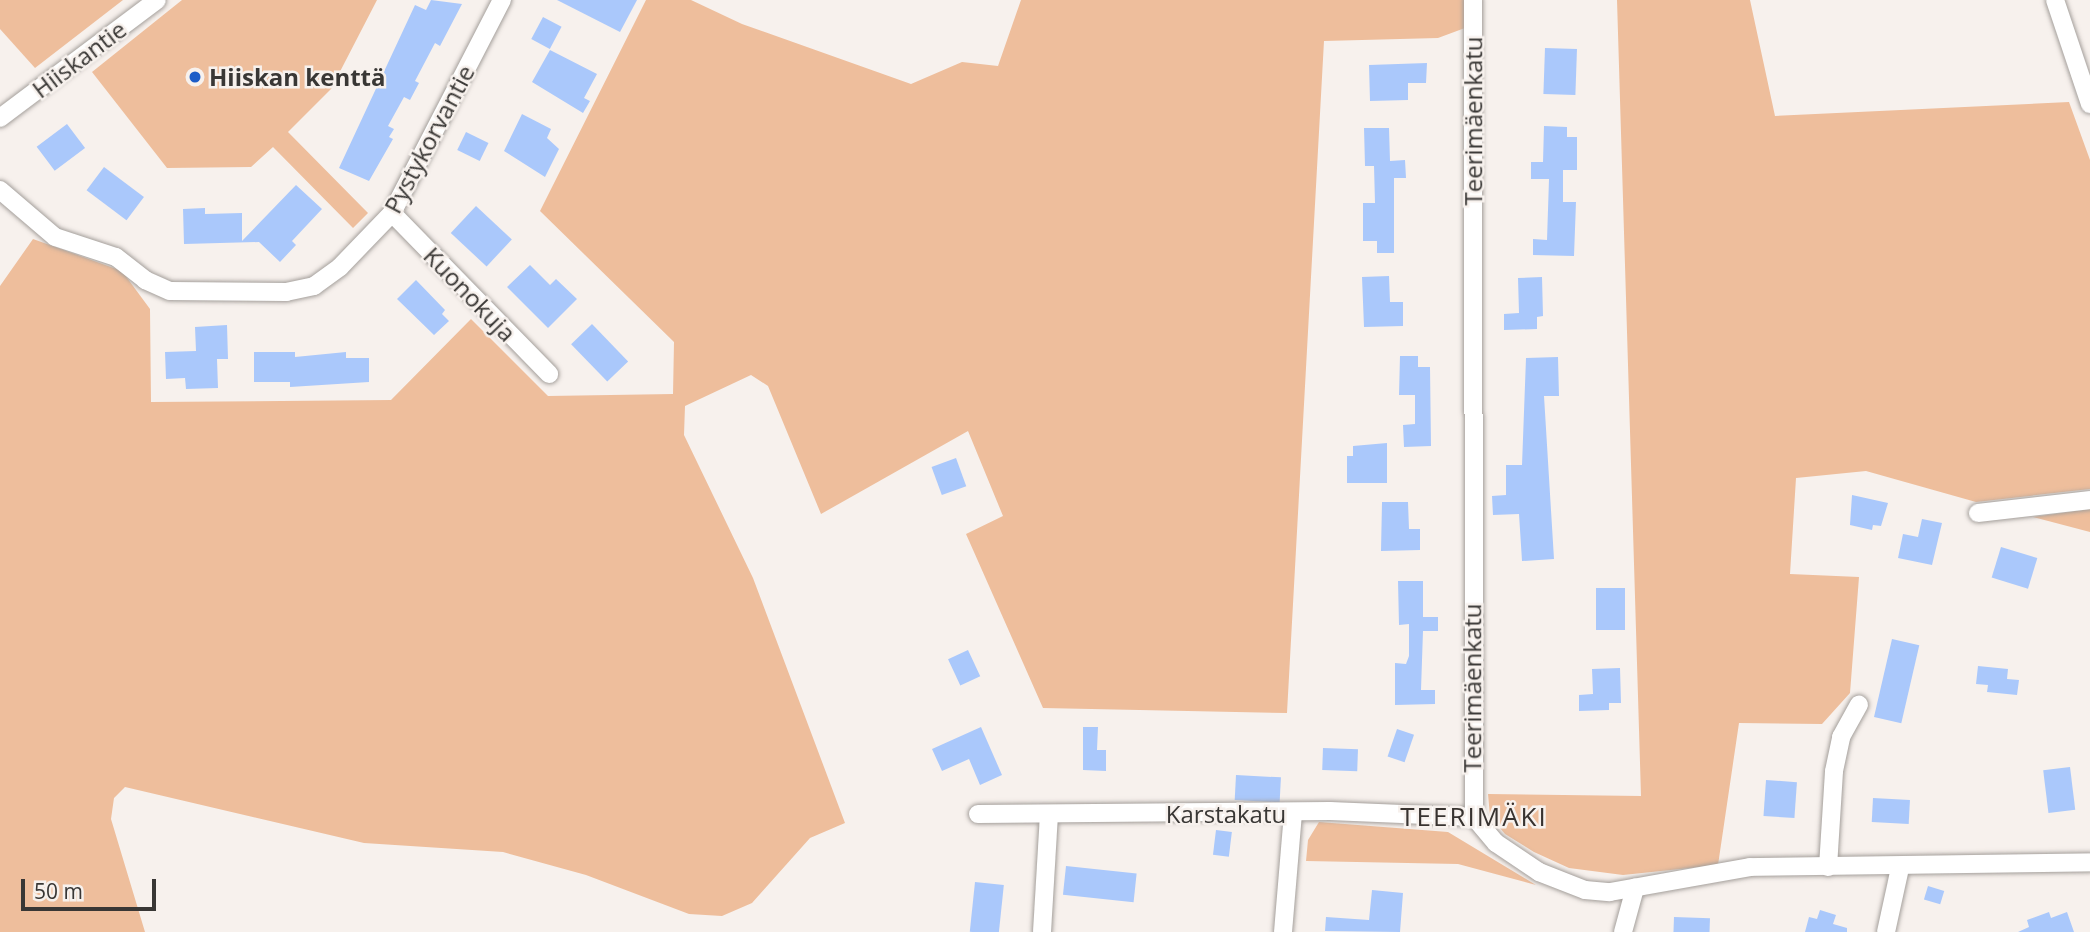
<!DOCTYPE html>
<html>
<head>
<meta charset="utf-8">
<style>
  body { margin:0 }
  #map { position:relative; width:2090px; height:932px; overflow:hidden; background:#f7f1ed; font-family:"Open Sans",sans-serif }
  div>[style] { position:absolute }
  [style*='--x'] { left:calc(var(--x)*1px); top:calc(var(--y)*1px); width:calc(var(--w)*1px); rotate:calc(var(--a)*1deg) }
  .green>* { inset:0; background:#eebe9c }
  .building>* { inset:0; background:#aac8fb; transform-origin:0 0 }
  .roads { filter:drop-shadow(0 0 2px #a49f9b) drop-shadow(0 0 2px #a49f9b) }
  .street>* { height:18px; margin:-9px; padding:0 9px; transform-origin:9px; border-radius:9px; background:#fff }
  .dots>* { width:19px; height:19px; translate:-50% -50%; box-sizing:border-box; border:4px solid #f7f1ed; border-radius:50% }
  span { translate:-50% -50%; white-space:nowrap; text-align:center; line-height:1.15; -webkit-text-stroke:5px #f7f1ed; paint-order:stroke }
  .street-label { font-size:24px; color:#393735 }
  .poi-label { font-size:24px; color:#393735; font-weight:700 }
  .left { translate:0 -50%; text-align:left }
  .neighbourhood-label { font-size:26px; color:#383330; letter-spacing:2px }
  .scale { position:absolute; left:21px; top:879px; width:135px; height:32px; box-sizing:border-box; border:4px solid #393735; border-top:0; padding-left:9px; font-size:21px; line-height:24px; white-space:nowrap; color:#393735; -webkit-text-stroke:5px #f7f1ed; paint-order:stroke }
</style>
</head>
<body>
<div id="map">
  <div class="green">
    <div style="clip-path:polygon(0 0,123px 0,35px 68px,0 29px)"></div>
    <div style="clip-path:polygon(182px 0,377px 0,331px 89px,288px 132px,368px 213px,353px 228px,273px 147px,251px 167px,167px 168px,92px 72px)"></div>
    <div style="clip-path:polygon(646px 0,691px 0,742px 24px,911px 84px,962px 62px,998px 66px,1021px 0,1473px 0,1473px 25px,1438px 38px,1324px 41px,1287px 713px,1043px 708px,966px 534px,1003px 516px,968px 431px,821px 514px,768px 386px,751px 375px,685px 406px,684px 435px,753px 578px,845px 823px,810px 838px,752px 903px,722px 916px,689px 914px,586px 875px,503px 852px,364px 843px,125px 787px,114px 798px,111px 819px,145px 932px,0 932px,0 286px,33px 239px,122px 271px,150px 309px,151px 402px,391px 400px,471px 319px,548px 396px,673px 394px,674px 342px,540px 211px)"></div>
    <div style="clip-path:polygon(1617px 0,1750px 0,1775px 116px,2069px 102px,2090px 160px,2090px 489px,1976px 502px,1866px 471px,1796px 478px,1790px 574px,1859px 577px,1850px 693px,1822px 724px,1739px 723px,1718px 865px,1623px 875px,1569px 868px,1534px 852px,1505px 834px,1490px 816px,1488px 794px,1641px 796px)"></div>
    <div style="clip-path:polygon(2090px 509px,2090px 532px,2033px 517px)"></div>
    <div style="clip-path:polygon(1319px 822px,1448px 832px,1536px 885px,1458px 864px,1306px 861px,1308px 840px)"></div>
  </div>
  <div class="building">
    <div style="clip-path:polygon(431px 0,462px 4px,440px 46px,435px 43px,415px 81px,419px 83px,410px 100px,404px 97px,388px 126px,394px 129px,389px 137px,393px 139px,369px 181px,339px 168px,415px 5px,426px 10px)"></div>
    <div style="clip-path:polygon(557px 0,637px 0,620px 32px)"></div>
    <div style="left:543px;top:17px;width:21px;height:25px;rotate:28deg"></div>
    <div style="left:1545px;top:48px;width:32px;height:46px;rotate:2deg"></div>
    <div style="clip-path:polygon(550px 50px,597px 74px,584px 98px,590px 101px,583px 113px,532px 82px)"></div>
    <div style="clip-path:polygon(1427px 63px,1426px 83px,1408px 83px,1408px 100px,1370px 101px,1369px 65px)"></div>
    <div style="clip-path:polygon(522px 114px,551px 129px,547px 138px,559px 149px,545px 177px,504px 151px)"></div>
    <div style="left:67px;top:124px;width:30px;height:38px;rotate:53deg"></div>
    <div style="clip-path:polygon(1544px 126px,1567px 127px,1567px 137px,1577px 137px,1577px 170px,1563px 170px,1563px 202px,1576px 202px,1574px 256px,1533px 255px,1533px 239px,1547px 240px,1549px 179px,1531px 179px,1531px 162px,1543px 162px)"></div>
    <div style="clip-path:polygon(1364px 128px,1389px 128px,1390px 161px,1405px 160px,1406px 178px,1394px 178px,1394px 253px,1377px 253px,1377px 241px,1363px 241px,1363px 203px,1375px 203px,1374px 166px,1365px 166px)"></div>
    <div style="left:466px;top:132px;width:25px;height:20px;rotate:26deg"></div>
    <div style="left:104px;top:167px;width:50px;height:29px;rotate:37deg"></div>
    <div style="clip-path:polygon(296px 185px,322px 209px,292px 241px,296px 245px,280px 262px,259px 242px,184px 244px,183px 209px,205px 208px,205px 214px,242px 213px,242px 241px)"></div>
    <div style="left:476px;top:206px;width:49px;height:37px;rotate:43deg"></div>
    <div style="clip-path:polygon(530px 265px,550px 285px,556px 279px,577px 299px,548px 328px,507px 287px)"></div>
    <div style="clip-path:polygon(1389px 276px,1390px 302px,1403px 302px,1403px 326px,1364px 327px,1362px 277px)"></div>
    <div style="clip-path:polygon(1542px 277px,1543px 316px,1537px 317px,1537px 329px,1504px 330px,1504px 314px,1519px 313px,1518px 278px)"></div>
    <div style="clip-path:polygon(416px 280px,445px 310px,442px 314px,449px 321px,434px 335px,397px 299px)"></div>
    <div style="left:592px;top:324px;width:52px;height:29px;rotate:46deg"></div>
    <div style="clip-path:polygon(227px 325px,228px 359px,217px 359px,218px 388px,186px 389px,185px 378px,166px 379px,165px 352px,196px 351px,195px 327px)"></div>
    <div style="clip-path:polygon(254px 352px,295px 352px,295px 357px,346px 352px,346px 358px,369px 358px,369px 382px,290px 387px,290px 382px,254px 382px)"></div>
    <div style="clip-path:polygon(1400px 356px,1418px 356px,1418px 367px,1430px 367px,1431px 446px,1404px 447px,1403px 425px,1415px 424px,1415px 395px,1399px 395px)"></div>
    <div style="clip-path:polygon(1558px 357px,1559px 396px,1544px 396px,1554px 559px,1522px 561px,1519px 514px,1493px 515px,1492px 496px,1506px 495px,1506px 465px,1522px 465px,1526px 358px)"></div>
    <div style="clip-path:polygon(1387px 443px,1387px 483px,1347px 483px,1347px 456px,1353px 456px,1353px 446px)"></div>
    <div style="left:956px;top:458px;width:30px;height:26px;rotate:70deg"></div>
    <div style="clip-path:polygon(1852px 495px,1888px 503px,1881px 526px,1873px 525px,1872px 530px,1850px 525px)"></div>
    <div style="clip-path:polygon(1382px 502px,1408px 502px,1409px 529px,1420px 529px,1420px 550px,1381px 551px)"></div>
    <div style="clip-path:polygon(1922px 519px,1942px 523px,1932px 565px,1898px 558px,1903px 534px,1918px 537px)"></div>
    <div style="left:2001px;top:547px;width:38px;height:32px;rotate:17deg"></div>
    <div style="clip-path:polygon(1398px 581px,1423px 581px,1423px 617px,1438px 617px,1438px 631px,1423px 631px,1421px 690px,1435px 690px,1435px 704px,1395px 705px,1395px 663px,1406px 664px,1409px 656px,1409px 624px,1399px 625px)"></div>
    <div style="left:1596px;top:588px;width:29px;height:42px"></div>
    <div style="left:1892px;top:639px;width:28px;height:80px;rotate:13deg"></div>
    <div style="left:968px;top:650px;width:29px;height:22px;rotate:65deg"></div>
    <div style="clip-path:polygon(1978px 666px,2008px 669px,2007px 679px,2019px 680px,2017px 695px,1987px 692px,1988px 685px,1976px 684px)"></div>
    <div style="clip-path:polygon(1620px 668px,1621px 703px,1609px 703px,1609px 710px,1579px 711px,1579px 695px,1593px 694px,1592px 669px)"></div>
    <div style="clip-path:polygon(981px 727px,1002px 775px,980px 785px,969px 759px,942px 771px,932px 749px)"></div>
    <div style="clip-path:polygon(1083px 727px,1098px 727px,1097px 750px,1106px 750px,1106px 771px,1083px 770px)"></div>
    <div style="left:1397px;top:729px;width:18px;height:29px;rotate:19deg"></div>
    <div style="left:1323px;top:748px;width:35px;height:22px;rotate:2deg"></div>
    <div style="left:2070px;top:767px;width:43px;height:27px;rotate:83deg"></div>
    <div style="left:1236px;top:775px;width:45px;height:25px;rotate:3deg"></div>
    <div style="left:1766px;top:780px;width:31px;height:36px;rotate:4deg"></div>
    <div style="left:1873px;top:798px;width:37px;height:24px;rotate:3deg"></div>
    <div style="left:1216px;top:830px;width:16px;height:25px;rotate:7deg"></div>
    <div style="left:1066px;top:866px;width:71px;height:29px;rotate:6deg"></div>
    <div style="left:975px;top:882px;width:29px;height:50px;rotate:6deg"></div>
    <div style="left:1928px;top:886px;width:17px;height:14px;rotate:17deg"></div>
    <div style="clip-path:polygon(1372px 890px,1403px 893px,1400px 932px,1325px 931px,1326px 917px,1369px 920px)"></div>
    <div style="clip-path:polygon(1820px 910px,1836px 915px,1833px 924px,1847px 928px,1847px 932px,1805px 932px,1809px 917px,1817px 919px)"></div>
    <div style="clip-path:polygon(2049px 912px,2051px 918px,2067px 912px,2074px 932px,2018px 932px,2029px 927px,2027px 920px)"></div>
    <div style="left:1674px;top:917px;width:36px;height:15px;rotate:2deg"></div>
  </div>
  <div class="roads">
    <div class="street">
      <div style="--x:1473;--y:0;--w:817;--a:89.93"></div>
      <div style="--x:1474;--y:817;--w:34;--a:50"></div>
      <div style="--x:1496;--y:843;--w:52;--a:34"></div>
      <div style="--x:1539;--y:872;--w:49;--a:21.4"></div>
      <div style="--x:1585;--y:890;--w:25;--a:5"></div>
      <div style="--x:1610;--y:892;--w:142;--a:-10.1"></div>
      <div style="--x:1750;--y:867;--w:340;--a:-0.8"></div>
      <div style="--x:2055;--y:0;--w:110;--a:71.4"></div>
      <div style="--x:0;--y:118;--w:196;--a:-36.9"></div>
      <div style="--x:0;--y:190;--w:72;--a:40.5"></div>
      <div style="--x:55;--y:237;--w:64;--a:18.2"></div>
      <div style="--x:116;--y:257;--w:37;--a:38"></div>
      <div style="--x:145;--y:280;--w:27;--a:24"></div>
      <div style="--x:170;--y:291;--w:116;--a:0.5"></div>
      <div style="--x:286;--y:292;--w:29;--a:-12"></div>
      <div style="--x:314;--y:286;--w:32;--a:-36"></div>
      <div style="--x:340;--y:267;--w:75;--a:-46.1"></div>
      <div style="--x:392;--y:213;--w:240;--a:-62.7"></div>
      <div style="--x:392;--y:213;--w:225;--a:45.7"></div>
      <div style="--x:1978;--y:513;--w:113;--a:-6.6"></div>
      <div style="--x:978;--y:814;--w:352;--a:-0.5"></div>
      <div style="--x:1330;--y:811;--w:144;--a:2.4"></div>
      <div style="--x:1828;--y:867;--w:96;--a:-86.4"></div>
      <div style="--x:1834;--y:771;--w:35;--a:-78"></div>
      <div style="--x:1841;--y:737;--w:37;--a:-61"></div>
      <div style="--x:1042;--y:932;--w:118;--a:-86.6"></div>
      <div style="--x:1283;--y:932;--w:119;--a:-85.2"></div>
      <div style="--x:1623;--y:932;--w:46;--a:-74.7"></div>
      <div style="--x:1886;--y:932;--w:66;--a:-77.7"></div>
    </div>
  </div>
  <div class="dots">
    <div style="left:195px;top:77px;background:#1c5cc7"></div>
  </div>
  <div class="street-label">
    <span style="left:79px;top:59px;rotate:-37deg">Hiiskantie</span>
    <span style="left:1473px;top:121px;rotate:-90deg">Teerimäenkatu</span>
    <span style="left:429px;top:139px;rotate:-62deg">Pystykorvantie</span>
    <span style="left:470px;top:294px;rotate:46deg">Kuonokuja</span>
    <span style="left:1472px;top:688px;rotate:-90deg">Teerimäenkatu</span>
    <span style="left:1226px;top:814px">Karstakatu</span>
  </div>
  <div class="poi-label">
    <span class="left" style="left:209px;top:77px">Hiiskan kenttä</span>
  </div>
  <div class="neighbourhood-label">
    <span style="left:1474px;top:817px">TEERIMÄKI</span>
  </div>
  <div class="scale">50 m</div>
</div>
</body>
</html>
